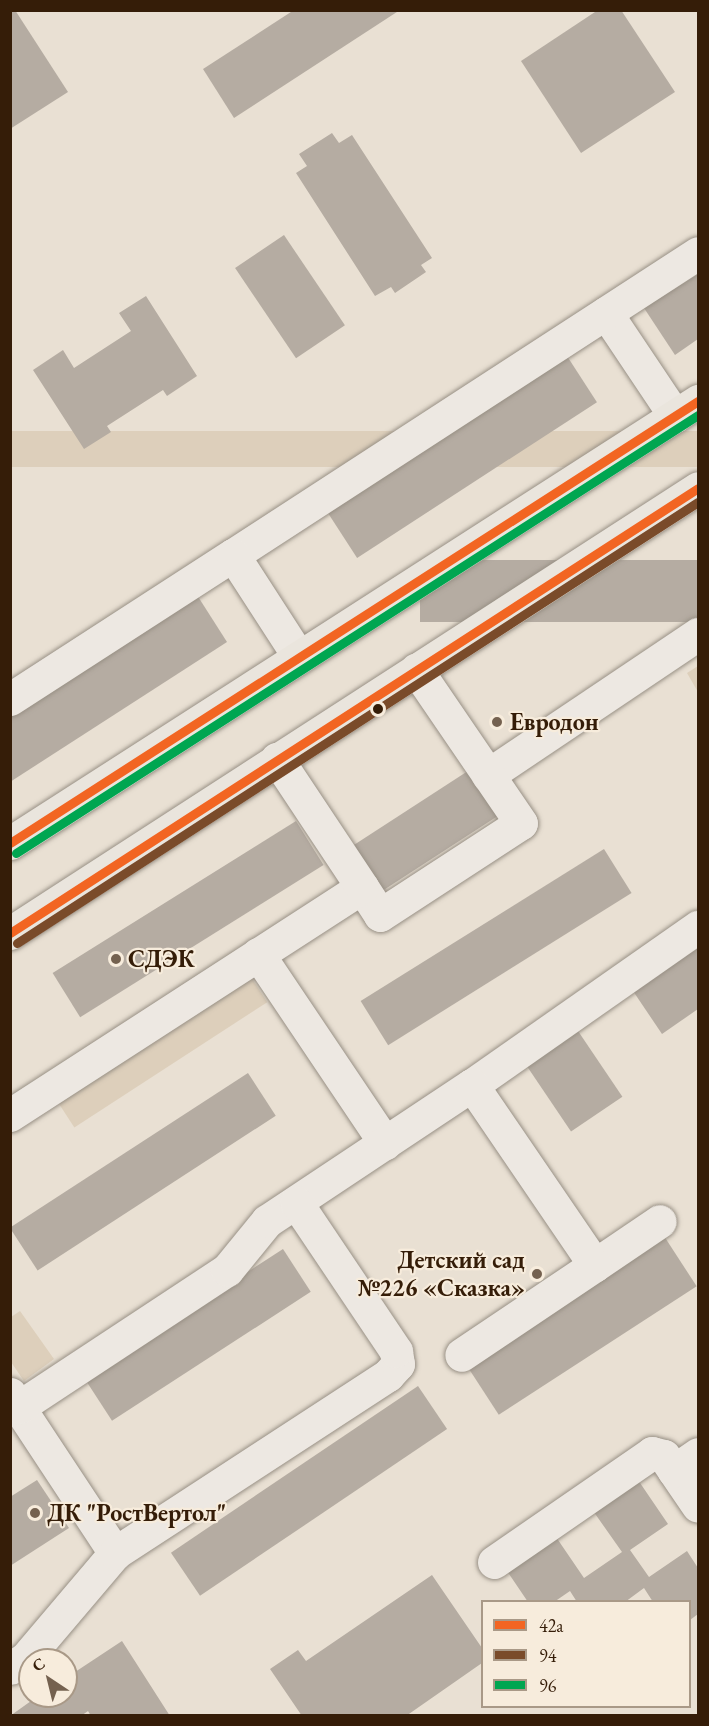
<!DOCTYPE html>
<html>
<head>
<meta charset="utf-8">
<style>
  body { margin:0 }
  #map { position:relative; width:709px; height:1726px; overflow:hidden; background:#e9e0d3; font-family:"EB Garamond",serif }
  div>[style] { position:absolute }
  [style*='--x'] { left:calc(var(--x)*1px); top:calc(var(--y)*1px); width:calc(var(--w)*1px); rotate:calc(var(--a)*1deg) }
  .green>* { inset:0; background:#ddcfbb; transform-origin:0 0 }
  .building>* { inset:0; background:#b5aca2; transform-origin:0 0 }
  .roads { filter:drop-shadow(0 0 2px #989085) drop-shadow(0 0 2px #989085) }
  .minor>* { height:33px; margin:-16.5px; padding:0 16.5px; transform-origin:16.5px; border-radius:16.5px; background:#ede8e2 }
  .major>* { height:33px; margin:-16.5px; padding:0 16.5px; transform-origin:16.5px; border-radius:16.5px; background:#eae5dd }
  .bus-1>* { height:9px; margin:-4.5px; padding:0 4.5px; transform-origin:4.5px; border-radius:4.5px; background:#f26522 }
  .bus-2>* { height:9px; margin:-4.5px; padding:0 4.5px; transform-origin:4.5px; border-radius:4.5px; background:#7a4b2a }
  .bus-3>* { height:9px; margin:-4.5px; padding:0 4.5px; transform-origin:4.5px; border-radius:4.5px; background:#00a651 }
  .dots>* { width:16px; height:16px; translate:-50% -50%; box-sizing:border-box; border:3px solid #f7ecdc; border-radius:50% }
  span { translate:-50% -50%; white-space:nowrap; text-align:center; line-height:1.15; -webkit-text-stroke:4.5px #f7ecdc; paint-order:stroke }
  .poi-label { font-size:24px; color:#351d08; font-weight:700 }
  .left { translate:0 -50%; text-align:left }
  .right { translate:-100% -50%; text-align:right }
  .frame { position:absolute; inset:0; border:12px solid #351d08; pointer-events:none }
  .legend { position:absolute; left:481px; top:1600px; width:210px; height:108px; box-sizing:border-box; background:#f7ecdc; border:2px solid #a99987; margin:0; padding:8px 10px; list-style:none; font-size:18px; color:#351d08 }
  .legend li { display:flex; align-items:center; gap:12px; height:30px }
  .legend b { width:30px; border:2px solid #a99987 }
  .north { position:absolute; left:18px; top:1648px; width:60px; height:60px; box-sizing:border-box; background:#f7ecdc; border:2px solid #a99987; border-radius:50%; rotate:325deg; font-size:16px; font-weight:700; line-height:24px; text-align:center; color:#351d08 }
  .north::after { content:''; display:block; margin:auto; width:21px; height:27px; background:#74614f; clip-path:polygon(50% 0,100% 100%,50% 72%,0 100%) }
</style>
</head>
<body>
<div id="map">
  <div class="green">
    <div style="left:698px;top:431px;width:36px;height:817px;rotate:90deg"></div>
    <div style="clip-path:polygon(698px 666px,698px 692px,687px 673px)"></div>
    <div style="left:234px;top:951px;width:61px;height:230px;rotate:57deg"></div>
    <div style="clip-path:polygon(20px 1311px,54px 1359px,24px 1381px,11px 1362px,11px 1317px)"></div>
  </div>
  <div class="building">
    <div style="clip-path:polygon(10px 10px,15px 10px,68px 92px,10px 129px)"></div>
    <div style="clip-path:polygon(294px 10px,400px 10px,234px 118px,203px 69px)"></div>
    <div style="clip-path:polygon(598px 10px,621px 10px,675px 92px,581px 153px,521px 61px)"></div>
    <div style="clip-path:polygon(332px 133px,339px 143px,352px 135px,432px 258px,421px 265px,426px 272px,395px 293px,391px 287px,375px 296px,296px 173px,307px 166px,299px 154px)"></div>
    <div style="left:284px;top:235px;width:109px;height:59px;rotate:56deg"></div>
    <div style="clip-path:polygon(698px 274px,698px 339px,675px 355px,644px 308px)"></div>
    <div style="clip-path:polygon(146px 296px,197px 376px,167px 396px,163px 390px,107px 426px,111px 432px,84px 449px,33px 370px,63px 350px,74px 368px,131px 331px,119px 313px)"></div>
    <div style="left:567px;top:356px;width:55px;height:286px;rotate:57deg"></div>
    <div style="left:698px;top:560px;width:62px;height:278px;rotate:90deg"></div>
    <div style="clip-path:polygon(197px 595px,227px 642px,10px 782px,10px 717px)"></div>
    <div style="left:471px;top:769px;width:54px;height:141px;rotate:57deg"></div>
    <div style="left:296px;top:821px;width:52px;height:287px;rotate:58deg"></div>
    <div style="left:604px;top:849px;width:52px;height:287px;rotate:58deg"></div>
    <div style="clip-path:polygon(698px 948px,698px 1009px,662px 1034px,633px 991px)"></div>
    <div style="left:576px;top:1028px;width:83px;height:62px;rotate:56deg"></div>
    <div style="left:248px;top:1073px;width:51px;height:284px;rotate:57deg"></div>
    <div style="left:664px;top:1236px;width:60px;height:236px;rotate:57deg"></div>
    <div style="left:283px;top:1249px;width:51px;height:237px;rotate:57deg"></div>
    <div style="left:418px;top:1386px;width:52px;height:298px;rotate:56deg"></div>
    <div style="clip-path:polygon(636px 1477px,668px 1524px,630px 1550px,649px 1577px,687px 1551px,698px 1568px,698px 1614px,690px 1620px,690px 1602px,653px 1602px,644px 1588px,625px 1602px,577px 1602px,570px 1591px,554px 1602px,528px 1602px,505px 1568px,554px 1534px,584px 1578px,622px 1552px,591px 1508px)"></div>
    <div style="clip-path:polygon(37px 1480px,69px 1528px,10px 1566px,10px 1497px)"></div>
    <div style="clip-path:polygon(432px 1575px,482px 1648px,482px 1663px,406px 1716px,302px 1716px,270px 1669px,298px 1650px,306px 1661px)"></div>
    <div style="clip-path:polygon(122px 1641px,170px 1716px,91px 1716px,88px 1711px,81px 1716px,10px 1716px,38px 1696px,66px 1696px,66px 1678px)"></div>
  </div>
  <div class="roads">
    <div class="minor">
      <div style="--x:606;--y:313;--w:124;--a:56.2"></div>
      <div style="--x:233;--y:555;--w:554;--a:-33"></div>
      <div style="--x:10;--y:699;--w:265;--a:-32.9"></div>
      <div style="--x:233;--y:555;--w:121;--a:57.1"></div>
      <div style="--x:488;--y:775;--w:253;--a:-33.9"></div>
      <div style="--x:362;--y:887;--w:33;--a:57"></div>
      <div style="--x:380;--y:915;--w:168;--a:-33.1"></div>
      <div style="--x:521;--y:823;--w:186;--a:-124.3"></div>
      <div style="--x:258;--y:954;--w:228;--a:56.1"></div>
      <div style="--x:472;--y:1085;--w:276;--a:-35"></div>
      <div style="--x:10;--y:1115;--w:419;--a:-32.9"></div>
      <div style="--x:362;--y:887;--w:154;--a:-123.6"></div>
      <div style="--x:595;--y:1265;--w:78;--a:-34.1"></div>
      <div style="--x:10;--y:1394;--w:191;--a:56.6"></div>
      <div style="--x:115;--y:1553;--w:139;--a:130.3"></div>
      <div style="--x:25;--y:1659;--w:17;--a:149"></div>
      <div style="--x:19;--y:1407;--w:249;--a:-33.4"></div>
      <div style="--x:227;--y:1270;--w:63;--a:-50.8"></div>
      <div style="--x:267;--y:1221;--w:246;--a:-33.6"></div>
      <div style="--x:472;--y:1085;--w:218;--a:55.7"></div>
      <div style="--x:595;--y:1265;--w:161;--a:146.1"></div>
      <div style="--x:698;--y:1454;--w:29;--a:145"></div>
      <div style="--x:674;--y:1471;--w:42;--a:55.6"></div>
      <div style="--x:115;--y:1553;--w:326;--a:-33.1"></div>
      <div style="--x:388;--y:1375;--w:15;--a:-48"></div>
      <div style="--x:398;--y:1364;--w:13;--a:-99"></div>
      <div style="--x:396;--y:1351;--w:179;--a:-123.9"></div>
      <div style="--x:494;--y:1562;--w:192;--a:-34.6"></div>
      <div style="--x:652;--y:1453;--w:12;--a:14"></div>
      <div style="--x:664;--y:1456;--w:18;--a:56"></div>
    </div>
    <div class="major">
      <div style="--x:10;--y:843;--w:818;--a:-32.72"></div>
      <div style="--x:10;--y:933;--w:819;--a:-32.89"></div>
    </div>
  </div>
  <div class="bus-1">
    <div style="--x:10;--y:843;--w:818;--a:-32.72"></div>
    <div style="--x:10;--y:933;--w:819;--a:-32.89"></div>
  </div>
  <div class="bus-2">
    <div style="--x:17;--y:943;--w:811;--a:-32.93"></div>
  </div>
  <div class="bus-3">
    <div style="--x:16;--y:853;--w:811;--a:-32.71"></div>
  </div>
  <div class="dots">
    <div style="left:378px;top:709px;background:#351d08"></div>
    <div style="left:497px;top:722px;background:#74614f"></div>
    <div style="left:116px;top:959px;background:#74614f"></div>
    <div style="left:537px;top:1274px;background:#74614f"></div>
    <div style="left:35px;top:1513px;background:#74614f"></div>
  </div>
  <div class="poi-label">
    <span class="left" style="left:510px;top:722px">Евродон</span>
    <span class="left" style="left:128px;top:959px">СДЭК</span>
    <span class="right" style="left:525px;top:1274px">Детский сад<br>№226 «Сказка»</span>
    <span class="left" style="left:47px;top:1513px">ДК "РостВертол"</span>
  </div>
  <div class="frame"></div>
  <ul class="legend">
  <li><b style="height:8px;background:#f26522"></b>42a</li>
  <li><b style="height:8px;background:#7a4b2a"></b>94</li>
  <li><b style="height:8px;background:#00a651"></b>96</li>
  </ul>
  <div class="north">С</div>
</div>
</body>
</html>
